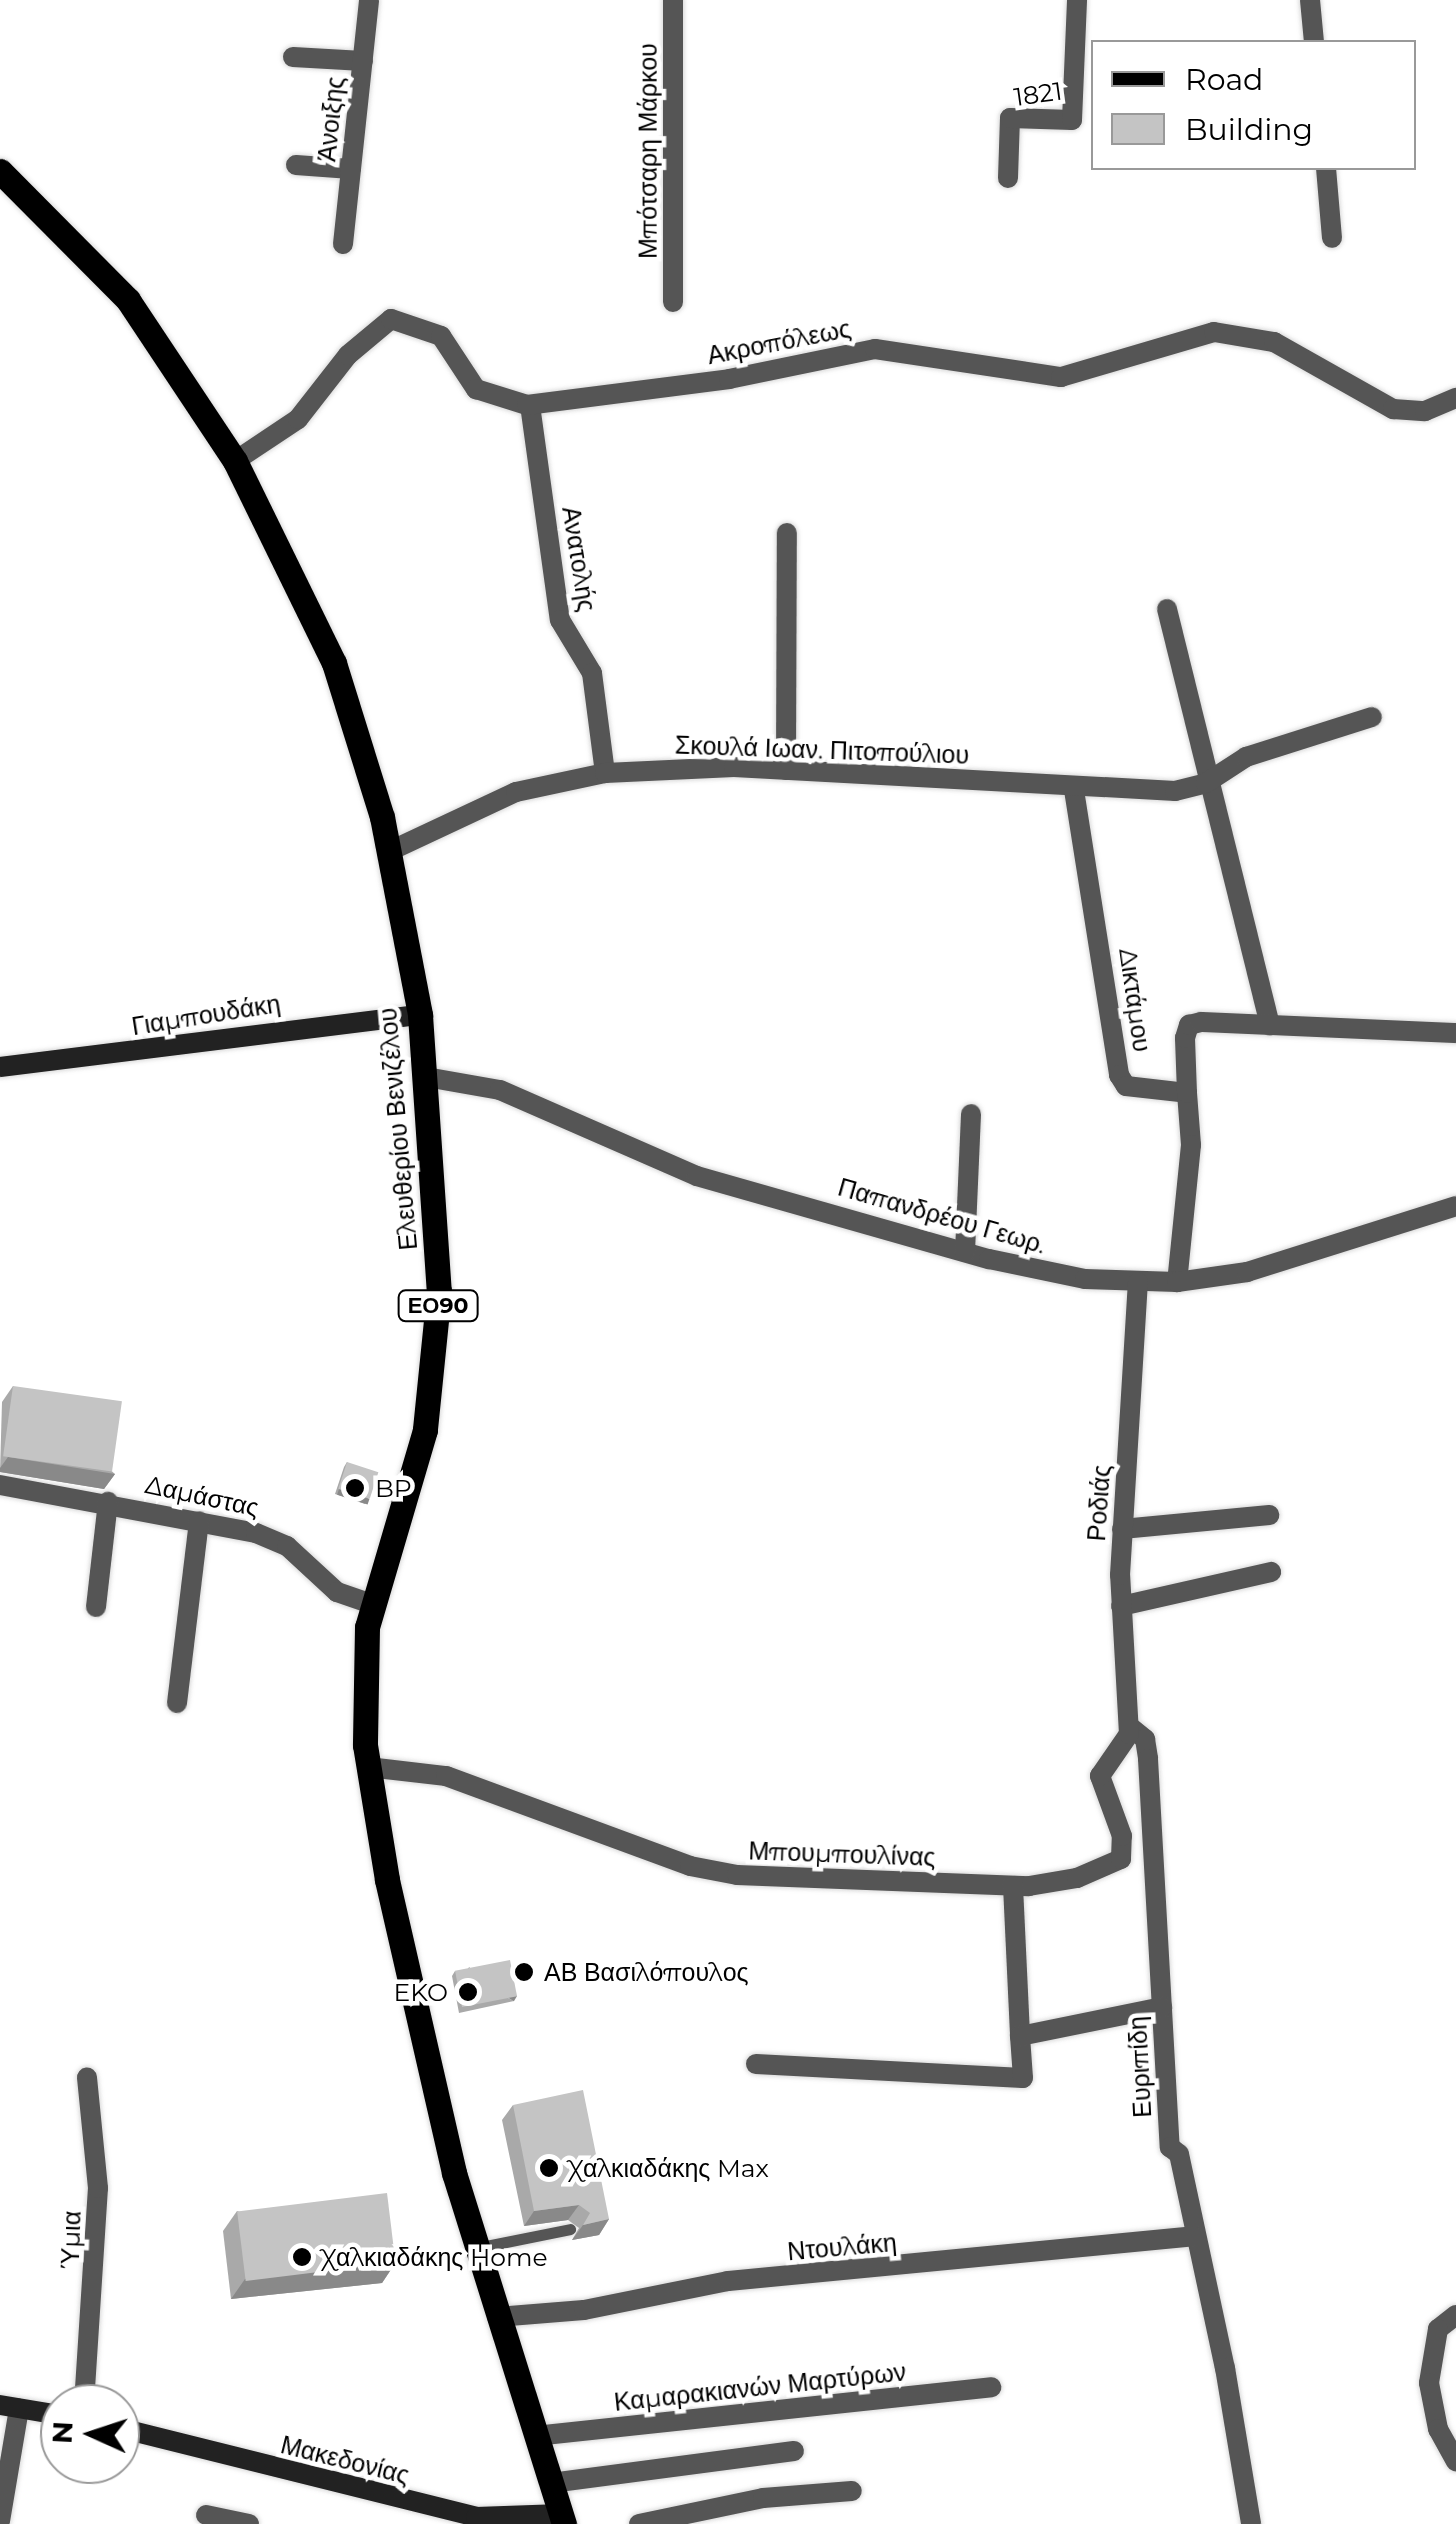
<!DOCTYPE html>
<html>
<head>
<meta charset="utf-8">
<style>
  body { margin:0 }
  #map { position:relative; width:1456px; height:2524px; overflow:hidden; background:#fff; font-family:Montserrat,sans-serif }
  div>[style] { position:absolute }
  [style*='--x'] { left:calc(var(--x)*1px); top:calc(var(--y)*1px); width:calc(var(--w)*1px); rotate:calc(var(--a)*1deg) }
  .roads { filter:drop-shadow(0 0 2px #dbdbdb) drop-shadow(0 0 2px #dbdbdb) }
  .lane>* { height:11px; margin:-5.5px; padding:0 5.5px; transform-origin:5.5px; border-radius:5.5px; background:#555 }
  .street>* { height:20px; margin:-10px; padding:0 10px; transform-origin:10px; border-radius:10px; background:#555 }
  .secondary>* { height:20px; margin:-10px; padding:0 10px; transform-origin:10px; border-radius:10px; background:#222 }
  .primary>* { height:25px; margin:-12.5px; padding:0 12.5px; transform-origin:12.5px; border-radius:12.5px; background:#000 }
  .wall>* { inset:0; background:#a9a9a9 }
  .shaded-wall>* { inset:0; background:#898989; transform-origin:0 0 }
  .building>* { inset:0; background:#c4c4c4; transform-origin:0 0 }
  .dots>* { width:28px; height:28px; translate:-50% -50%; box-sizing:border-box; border:5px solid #fff; border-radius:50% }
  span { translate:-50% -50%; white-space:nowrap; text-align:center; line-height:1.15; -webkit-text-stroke:9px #fff; paint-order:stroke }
  .shield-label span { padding:2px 8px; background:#fff; border:2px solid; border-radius:8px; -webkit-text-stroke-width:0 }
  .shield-label { font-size:22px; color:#000; font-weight:700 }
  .street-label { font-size:25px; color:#000 }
  .poi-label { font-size:25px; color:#000 }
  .left { translate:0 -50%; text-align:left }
  .right { translate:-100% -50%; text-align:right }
  .legend { position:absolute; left:1091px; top:40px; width:325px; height:130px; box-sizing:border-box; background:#fff; border:2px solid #999; margin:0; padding:12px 18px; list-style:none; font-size:30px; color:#000 }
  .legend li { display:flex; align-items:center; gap:20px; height:50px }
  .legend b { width:50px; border:2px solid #999 }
  .north { position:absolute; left:40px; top:2384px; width:100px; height:100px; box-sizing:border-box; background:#fff; border:2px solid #999; border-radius:50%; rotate:273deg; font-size:28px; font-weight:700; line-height:40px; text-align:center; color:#000 }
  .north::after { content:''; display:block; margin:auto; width:35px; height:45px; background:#000; clip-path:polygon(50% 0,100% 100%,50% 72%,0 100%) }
</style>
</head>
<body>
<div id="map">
  <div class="roads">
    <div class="lane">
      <div style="--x:476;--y:2248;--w:96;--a:-11.4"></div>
    </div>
    <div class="street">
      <div style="--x:673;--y:0;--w:302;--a:90"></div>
      <div style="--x:1310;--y:0;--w:42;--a:84.6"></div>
      <div style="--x:293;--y:57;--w:70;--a:3.3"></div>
      <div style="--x:296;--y:165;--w:55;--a:4.2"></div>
      <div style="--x:1326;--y:168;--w:70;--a:85.1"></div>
      <div style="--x:1008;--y:178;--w:60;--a:-88.1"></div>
      <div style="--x:1010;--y:118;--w:62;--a:1.8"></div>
      <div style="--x:1072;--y:120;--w:120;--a:-87.6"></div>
      <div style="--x:343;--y:244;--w:245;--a:-83.9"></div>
      <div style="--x:530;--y:405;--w:217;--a:82.1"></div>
      <div style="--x:560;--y:620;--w:62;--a:58.9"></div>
      <div style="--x:592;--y:673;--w:101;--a:82.6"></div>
      <div style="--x:235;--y:461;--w:76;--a:-33.7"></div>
      <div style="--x:298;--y:419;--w:81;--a:-52"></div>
      <div style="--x:348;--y:355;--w:56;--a:-39.9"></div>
      <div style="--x:391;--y:319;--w:53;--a:18.8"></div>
      <div style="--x:441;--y:336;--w:64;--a:56.6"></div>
      <div style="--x:476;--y:389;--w:53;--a:17.4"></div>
      <div style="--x:527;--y:405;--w:204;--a:-7.3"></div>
      <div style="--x:729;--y:379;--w:149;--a:-11.6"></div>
      <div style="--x:875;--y:349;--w:188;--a:8.6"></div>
      <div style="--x:1061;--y:377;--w:159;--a:-16.4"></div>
      <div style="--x:1214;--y:332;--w:61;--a:9.5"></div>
      <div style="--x:1274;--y:342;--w:137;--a:29.4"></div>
      <div style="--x:1393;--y:409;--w:32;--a:4"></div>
      <div style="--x:1425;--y:411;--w:34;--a:-23"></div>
      <div style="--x:1167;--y:609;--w:429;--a:76.1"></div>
      <div style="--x:786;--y:770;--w:237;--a:-89.8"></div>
      <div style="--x:1074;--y:790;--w:289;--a:81"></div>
      <div style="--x:1119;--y:1075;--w:13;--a:58"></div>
      <div style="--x:1126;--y:1086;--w:61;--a:6.5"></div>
      <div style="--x:1187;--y:1093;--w:52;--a:85.6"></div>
      <div style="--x:1191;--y:1145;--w:138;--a:95.8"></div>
      <div style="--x:390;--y:851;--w:139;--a:-25.1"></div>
      <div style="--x:516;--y:792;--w:91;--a:-12.1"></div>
      <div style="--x:605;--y:773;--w:129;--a:-2.7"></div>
      <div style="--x:734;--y:767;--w:442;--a:3.1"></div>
      <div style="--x:1175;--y:791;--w:32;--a:-14"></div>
      <div style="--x:1206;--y:783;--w:48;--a:-33"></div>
      <div style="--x:1246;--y:757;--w:132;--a:-17.6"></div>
      <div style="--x:426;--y:1077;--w:75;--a:10"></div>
      <div style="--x:500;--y:1090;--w:215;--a:23.6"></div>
      <div style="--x:697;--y:1176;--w:304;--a:15.9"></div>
      <div style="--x:989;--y:1259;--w:98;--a:11.8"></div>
      <div style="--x:1085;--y:1279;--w:92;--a:1.9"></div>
      <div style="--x:1177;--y:1282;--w:71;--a:-8.1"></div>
      <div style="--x:1247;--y:1272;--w:219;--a:-17.5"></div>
      <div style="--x:1187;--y:1093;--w:55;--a:-92.1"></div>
      <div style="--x:1185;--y:1038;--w:14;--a:-73"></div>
      <div style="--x:1189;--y:1025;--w:12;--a:-14"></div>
      <div style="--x:1201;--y:1022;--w:255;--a:2.5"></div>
      <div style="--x:965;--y:1252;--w:138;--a:-87.5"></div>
      <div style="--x:0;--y:1485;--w:260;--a:10.6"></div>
      <div style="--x:256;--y:1533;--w:34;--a:23"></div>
      <div style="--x:287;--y:1546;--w:68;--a:42.6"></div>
      <div style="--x:337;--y:1592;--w:36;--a:19"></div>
      <div style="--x:1122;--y:1529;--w:148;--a:-5.4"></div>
      <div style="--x:1121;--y:1606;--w:154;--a:-12.8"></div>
      <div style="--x:96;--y:1607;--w:106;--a:-83.5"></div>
      <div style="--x:177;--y:1703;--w:183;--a:-83.1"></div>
      <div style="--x:1129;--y:1726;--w:21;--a:39"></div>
      <div style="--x:1145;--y:1739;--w:20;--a:81"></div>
      <div style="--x:1148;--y:1759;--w:389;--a:86.8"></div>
      <div style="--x:1170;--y:2147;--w:11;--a:38"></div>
      <div style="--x:1179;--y:2154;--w:219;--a:77.9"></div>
      <div style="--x:1225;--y:2368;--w:158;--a:80.5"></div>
      <div style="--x:368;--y:1767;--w:79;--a:6.6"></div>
      <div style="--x:446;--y:1776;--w:260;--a:20.2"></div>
      <div style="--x:690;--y:1866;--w:48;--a:10.8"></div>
      <div style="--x:737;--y:1875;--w:292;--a:2.2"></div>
      <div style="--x:1029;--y:1886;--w:49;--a:-9.5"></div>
      <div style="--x:1077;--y:1878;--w:48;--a:-23.4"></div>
      <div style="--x:1121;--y:1859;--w:23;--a:-88"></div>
      <div style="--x:1122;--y:1836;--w:64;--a:-110.1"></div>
      <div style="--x:1100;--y:1776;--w:51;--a:-55.4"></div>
      <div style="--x:1129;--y:1734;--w:159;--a:-93.2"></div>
      <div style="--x:1120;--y:1575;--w:293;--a:-86.5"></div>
      <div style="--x:1013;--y:1886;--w:150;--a:87.3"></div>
      <div style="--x:756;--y:2064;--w:267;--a:3"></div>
      <div style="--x:1023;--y:2078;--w:42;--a:-94.1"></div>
      <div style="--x:1020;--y:2036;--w:145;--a:-11.5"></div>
      <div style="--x:1456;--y:2315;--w:23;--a:142"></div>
      <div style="--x:1438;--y:2329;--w:55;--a:99.5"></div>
      <div style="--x:1429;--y:2383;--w:47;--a:78.9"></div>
      <div style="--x:1438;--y:2429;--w:37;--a:61"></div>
      <div style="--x:497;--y:2317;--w:87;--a:-4.6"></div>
      <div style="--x:584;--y:2310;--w:147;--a:-11.4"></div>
      <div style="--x:728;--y:2281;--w:468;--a:-5.5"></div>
      <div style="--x:84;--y:2404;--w:216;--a:-86.3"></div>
      <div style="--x:98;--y:2188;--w:111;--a:-95.7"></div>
      <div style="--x:535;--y:2436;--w:459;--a:-6.1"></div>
      <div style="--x:551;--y:2483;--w:245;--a:-7.5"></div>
      <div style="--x:206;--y:2515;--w:44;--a:11.8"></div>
      <div style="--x:0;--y:2521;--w:114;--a:-80.4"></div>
      <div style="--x:639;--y:2524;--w:127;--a:-11.8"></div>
      <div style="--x:763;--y:2498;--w:89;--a:-4.5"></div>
    </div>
    <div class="secondary">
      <div style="--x:0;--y:1067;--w:423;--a:-7.1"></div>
      <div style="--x:0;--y:2405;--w:61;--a:9.5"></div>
      <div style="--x:120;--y:2428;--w:367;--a:14"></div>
      <div style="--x:476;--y:2517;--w:85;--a:-2"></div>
    </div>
    <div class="primary">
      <div style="--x:0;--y:171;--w:182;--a:45.2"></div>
      <div style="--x:128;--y:300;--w:193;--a:56.4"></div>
      <div style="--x:235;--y:461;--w:225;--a:63.9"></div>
      <div style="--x:334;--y:663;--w:161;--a:72.7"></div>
      <div style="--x:382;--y:817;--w:202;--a:79.1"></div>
      <div style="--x:420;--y:1015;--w:277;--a:86.1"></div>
      <div style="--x:439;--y:1291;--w:140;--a:95.8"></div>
      <div style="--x:425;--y:1430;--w:205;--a:106.4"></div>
      <div style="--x:367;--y:1627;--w:118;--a:91"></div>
      <div style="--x:365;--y:1745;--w:137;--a:80.7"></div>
      <div style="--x:387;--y:1880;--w:301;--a:77.1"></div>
      <div style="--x:454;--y:2173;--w:368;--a:72.6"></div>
    </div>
  </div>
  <div class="wall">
    <div style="clip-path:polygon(13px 1386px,115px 1474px,104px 1489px,0 1472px,2px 1402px)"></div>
    <div style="clip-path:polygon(347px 1462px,369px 1499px,365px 1504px,335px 1494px,344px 1467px)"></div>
    <div style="clip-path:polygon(455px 1971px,514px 2001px,459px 2013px,452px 1976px)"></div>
    <div style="clip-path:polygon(513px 2105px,609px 2219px,599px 2235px,572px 2240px,579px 2228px,568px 2220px,524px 2226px,502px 2120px)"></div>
    <div style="clip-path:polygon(237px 2211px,396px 2262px,382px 2283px,231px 2299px,223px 2231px)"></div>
  </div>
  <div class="shaded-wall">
    <div style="clip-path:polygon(8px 1457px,115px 1474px,104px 1489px,0 1472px,0 1468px)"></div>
    <div style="left:339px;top:1489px;width:32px;height:6px;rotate:18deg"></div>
    <div style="left:517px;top:1996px;width:6px;height:56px;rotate:121deg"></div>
    <div style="clip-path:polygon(579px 2205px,568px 2220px,524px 2226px,534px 2211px)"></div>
    <div style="clip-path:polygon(609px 2219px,599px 2235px,572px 2240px,583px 2225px)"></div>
    <div style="clip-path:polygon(396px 2262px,382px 2283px,231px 2299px,245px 2279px)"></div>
  </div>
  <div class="building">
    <div style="left:13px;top:1386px;width:110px;height:71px;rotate:8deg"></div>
    <div style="left:347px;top:1462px;width:33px;height:28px;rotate:18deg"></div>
    <div style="left:510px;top:1960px;width:37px;height:56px;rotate:79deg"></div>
    <div style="clip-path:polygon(583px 2090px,609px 2219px,583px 2225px,590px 2213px,579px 2205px,534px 2211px,513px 2105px)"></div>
    <div style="left:387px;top:2193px;width:70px;height:151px;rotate:83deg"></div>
  </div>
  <div class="dots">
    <div style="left:355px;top:1488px;background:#000"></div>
    <div style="left:524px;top:1972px;background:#000"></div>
    <div style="left:468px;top:1992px;background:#000"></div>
    <div style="left:549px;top:2168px;background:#000"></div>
    <div style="left:302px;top:2257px;background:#000"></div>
  </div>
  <div class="shield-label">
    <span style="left:438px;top:1306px">ΕΟ90</span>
  </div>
  <div class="street-label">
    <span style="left:1038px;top:94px;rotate:-8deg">1821</span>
    <span style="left:331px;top:119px;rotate:-84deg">Άνοιξης</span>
    <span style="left:648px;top:151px;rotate:-90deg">Μπότσαρη Μάρκου</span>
    <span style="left:779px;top:342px;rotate:-11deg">Ακροπόλεως</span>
    <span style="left:579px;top:559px;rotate:81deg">Ανατολής</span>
    <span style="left:822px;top:750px;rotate:2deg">Σκουλά Ιωαν. Πιτοπούλιου</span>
    <span style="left:1135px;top:1000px;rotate:82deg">Δικτάμου</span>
    <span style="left:206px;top:1015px;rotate:-9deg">Γιαμπουδάκη</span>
    <span style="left:398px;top:1129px;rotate:-95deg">Ελευθερίου Βενιζέλου</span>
    <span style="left:942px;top:1216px;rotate:16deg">Παπανδρέου Γεωρ.</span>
    <span style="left:202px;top:1496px;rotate:12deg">Δαμάστας</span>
    <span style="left:1099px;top:1503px;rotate:-86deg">Ροδιάς</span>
    <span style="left:842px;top:1854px;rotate:2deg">Μπουμπουλίνας</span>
    <span style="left:1140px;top:2067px;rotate:-93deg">Ευριπίδη</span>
    <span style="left:71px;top:2240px;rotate:-88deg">Ύμια</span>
    <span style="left:842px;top:2247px;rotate:-5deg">Ντουλάκη</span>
    <span style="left:760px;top:2387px;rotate:-6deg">Καμαρακιανών Μαρτύρων</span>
    <span style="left:345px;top:2460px;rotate:14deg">Μακεδονίας</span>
  </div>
  <div class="poi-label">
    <span class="left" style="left:375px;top:1488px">BP</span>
    <span class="left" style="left:544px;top:1972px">ΑΒ Βασιλόπουλος</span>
    <span class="right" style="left:448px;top:1992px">EKO</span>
    <span class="left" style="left:569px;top:2168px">Χαλκιαδάκης Max</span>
    <span class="left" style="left:322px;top:2257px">Χαλκιαδάκης Home</span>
  </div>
  <ul class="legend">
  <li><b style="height:12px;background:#000"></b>Road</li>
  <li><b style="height:28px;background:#c4c4c4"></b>Building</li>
  </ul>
  <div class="north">N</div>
</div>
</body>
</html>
